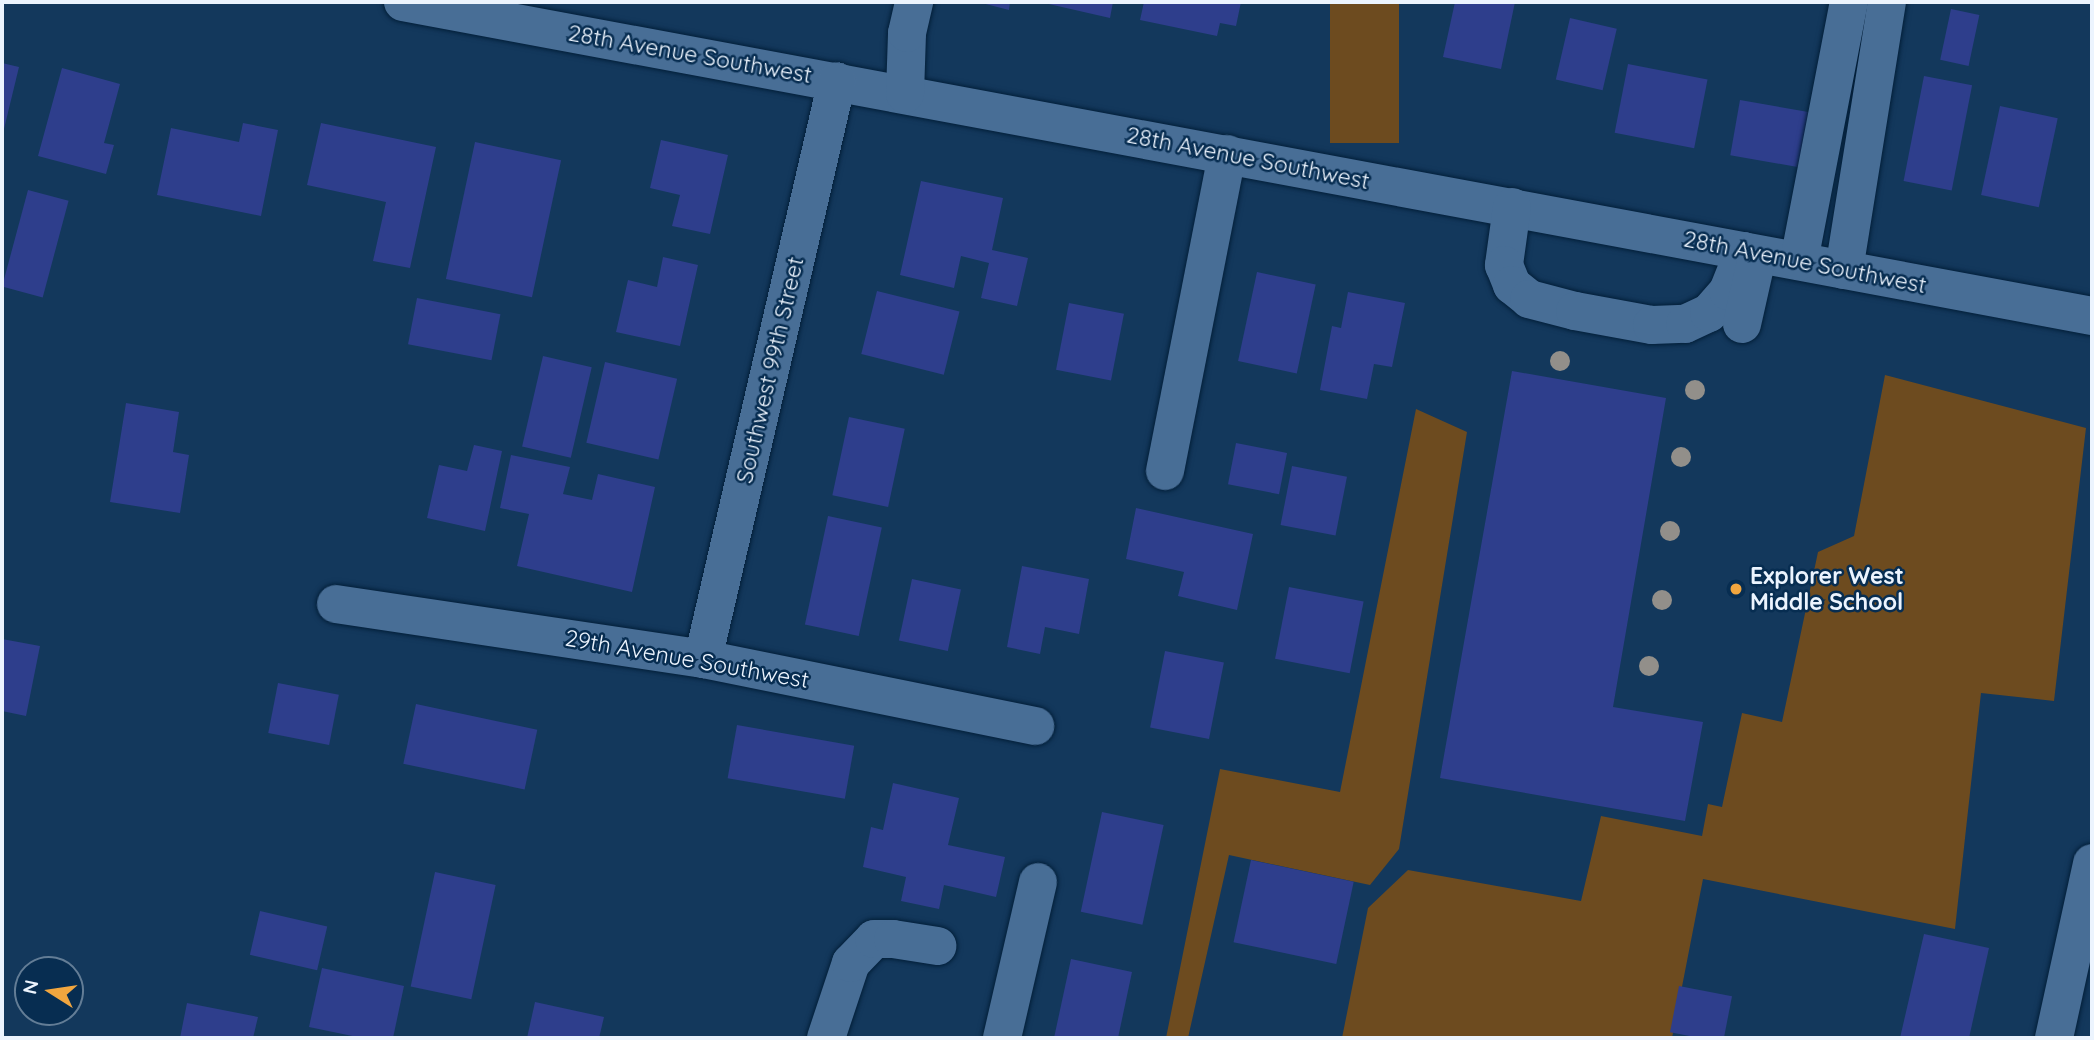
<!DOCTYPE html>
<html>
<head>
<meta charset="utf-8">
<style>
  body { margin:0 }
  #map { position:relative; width:2094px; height:1040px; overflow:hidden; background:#13385c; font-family:Quicksand,sans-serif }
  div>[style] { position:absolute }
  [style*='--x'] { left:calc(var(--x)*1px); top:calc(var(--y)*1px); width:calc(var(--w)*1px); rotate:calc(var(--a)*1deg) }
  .green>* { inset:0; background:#6d4b1f; transform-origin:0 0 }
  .building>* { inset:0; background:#2e3e8c; transform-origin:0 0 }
  .roads { filter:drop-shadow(0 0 2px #031f39) drop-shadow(0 0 2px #031f39) }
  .minor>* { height:38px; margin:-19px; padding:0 19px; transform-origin:19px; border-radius:19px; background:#486e96 }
  .trees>* { width:20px; height:20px; margin:-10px; border-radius:50%; background:#928f8a }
  .dots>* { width:19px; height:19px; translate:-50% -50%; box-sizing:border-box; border:4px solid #072d51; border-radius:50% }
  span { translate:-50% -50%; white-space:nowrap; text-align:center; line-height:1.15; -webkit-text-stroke:5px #072d51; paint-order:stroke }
  .street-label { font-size:23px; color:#ecf4fe }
  .poi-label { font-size:23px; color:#ecf4fe; font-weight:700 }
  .left { translate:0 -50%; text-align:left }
  .frame { position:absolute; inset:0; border:4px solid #ecf4fe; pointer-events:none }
  .north { position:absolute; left:14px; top:956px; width:70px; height:70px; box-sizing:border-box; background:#072d51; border:2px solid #637d96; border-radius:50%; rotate:282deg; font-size:19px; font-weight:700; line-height:28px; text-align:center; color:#ecf4fe }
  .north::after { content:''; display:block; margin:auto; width:24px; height:32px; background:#f1a63f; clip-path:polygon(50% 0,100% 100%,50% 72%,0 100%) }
</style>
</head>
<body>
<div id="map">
  <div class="green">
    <div style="left:1330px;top:2px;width:69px;height:141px"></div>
    <div style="clip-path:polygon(1885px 375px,2086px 428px,2054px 701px,1981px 693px,1955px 929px,1703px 879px,1672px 1038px,1342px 1038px,1368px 908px,1408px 870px,1581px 901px,1601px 816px,1702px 836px,1708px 804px,1722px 807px,1742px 713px,1782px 722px,1818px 552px,1854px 536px)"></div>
    <div style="clip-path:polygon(1416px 409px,1467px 432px,1399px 849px,1370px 885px,1229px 855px,1188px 1038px,1166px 1038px,1220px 769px,1340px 792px)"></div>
  </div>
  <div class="building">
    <div style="clip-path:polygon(978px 2px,1010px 2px,1009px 10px)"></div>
    <div style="clip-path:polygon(1040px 2px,1113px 2px,1110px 18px)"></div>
    <div style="clip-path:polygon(1144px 2px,1241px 2px,1236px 26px,1220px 23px,1217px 36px,1140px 20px)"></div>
    <div style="clip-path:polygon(1455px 2px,1515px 2px,1501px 69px,1443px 57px)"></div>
    <div style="left:1951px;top:9px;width:29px;height:52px;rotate:12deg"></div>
    <div style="left:1570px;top:18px;width:48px;height:63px;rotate:13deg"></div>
    <div style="clip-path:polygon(2px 63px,19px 67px,3px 133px,2px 133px)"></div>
    <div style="left:1628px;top:64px;width:81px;height:70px;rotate:11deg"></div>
    <div style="clip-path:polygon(62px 68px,120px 84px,104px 143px,114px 145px,106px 174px,38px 156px)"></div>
    <div style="left:1924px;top:76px;width:49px;height:107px;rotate:11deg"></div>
    <div style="left:1740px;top:100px;width:81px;height:56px;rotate:10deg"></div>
    <div style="left:2000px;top:106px;width:59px;height:91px;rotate:12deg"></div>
    <div style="clip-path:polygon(243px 123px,278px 130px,261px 216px,157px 195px,171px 128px,239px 142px)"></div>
    <div style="clip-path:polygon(321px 123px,436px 147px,410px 268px,373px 261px,386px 202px,307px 185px)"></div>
    <div style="clip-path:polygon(661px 140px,728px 155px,710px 234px,672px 226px,680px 195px,650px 188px)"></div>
    <div style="left:475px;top:142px;width:88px;height:140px;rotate:12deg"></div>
    <div style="clip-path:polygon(921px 181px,1003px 198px,992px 250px,1028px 258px,1017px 306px,981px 298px,989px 263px,961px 256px,954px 288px,900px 275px)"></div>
    <div style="left:28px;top:190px;width:42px;height:100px;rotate:15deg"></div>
    <div style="clip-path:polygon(663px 257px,698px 265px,680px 346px,616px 332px,628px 280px,657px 287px)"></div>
    <div style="left:1257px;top:272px;width:60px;height:91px;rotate:12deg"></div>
    <div style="left:877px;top:291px;width:85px;height:65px;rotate:14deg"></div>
    <div style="clip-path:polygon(1348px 292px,1405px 303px,1392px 367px,1374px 364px,1367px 399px,1320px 390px,1332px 326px,1341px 328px)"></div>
    <div style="left:417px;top:298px;width:85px;height:47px;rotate:11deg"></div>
    <div style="left:1069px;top:303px;width:56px;height:68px;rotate:11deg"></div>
    <div style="left:543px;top:356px;width:50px;height:93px;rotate:13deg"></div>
    <div style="left:605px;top:362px;width:74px;height:83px;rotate:13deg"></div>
    <div style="clip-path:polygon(1512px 371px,1666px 398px,1613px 707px,1703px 722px,1685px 821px,1440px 778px)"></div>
    <div style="clip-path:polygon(126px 403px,179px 412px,173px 452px,189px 455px,180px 513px,110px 502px)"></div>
    <div style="left:849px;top:417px;width:57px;height:80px;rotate:12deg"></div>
    <div style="left:1236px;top:443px;width:52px;height:42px;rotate:11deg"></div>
    <div style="clip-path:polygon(474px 445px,502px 451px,485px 531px,427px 518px,439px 465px,467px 471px)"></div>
    <div style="clip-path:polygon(511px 455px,570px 467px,563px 494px,592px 500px,598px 474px,655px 487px,632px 592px,517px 566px,529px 514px,500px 508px)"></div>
    <div style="left:1292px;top:466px;width:56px;height:60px;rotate:11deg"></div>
    <div style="clip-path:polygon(1136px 508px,1253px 534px,1237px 610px,1178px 596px,1184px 572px,1126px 559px)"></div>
    <div style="left:828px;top:516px;width:55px;height:111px;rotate:12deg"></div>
    <div style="clip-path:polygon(1022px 566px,1089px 579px,1079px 634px,1045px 627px,1040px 654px,1007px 647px)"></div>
    <div style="left:912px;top:579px;width:50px;height:63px;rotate:12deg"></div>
    <div style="left:1289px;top:587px;width:76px;height:73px;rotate:11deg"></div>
    <div style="clip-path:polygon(2px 639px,40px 646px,26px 716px,2px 711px)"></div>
    <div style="left:1165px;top:651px;width:60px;height:78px;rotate:11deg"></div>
    <div style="left:278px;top:683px;width:62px;height:51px;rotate:11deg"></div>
    <div style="left:416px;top:704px;width:124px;height:61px;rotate:12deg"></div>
    <div style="left:737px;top:725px;width:119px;height:54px;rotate:10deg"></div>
    <div style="clip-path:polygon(893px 783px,959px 798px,948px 845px,1005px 857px,996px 897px,944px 885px,939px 909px,901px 901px,906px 877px,863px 867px,871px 827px,883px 830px)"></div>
    <div style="left:1102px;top:812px;width:63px;height:102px;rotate:12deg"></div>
    <div style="left:1251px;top:860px;width:105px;height:84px;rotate:12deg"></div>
    <div style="left:435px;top:872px;width:62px;height:117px;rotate:12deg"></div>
    <div style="left:260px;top:911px;width:69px;height:45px;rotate:13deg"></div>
    <div style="clip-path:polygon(1924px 934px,1989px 948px,1969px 1038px,1900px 1038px)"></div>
    <div style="clip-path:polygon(1071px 959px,1132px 972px,1118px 1038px,1054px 1038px)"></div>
    <div style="clip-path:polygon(322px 968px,404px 986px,393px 1038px,362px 1038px,309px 1027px)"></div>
    <div style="left:1679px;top:986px;width:54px;height:47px;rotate:11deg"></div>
    <div style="clip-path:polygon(535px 1002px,604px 1017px,599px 1038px,527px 1038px)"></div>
    <div style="clip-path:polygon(187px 1003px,258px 1017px,253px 1038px,180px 1038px)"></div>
  </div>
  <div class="roads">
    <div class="minor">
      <div style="--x:403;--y:2;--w:1718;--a:10.53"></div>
      <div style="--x:905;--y:94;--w:61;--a:-88.1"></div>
      <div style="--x:907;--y:33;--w:32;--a:-77"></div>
      <div style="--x:1512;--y:207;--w:59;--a:97.9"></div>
      <div style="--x:1504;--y:265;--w:22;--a:68"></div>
      <div style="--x:1512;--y:285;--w:22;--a:39"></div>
      <div style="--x:1529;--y:299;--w:48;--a:14.6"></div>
      <div style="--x:1575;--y:311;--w:78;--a:10.3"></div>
      <div style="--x:1652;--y:325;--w:33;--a:-2"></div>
      <div style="--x:1685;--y:324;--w:26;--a:-25"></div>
      <div style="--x:1709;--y:313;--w:29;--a:-49"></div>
      <div style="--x:1728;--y:291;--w:43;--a:-68.2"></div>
      <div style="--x:1799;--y:261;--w:264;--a:-79.1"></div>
      <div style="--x:1844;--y:270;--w:271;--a:-80.9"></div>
      <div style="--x:1742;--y:324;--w:64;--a:-77.3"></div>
      <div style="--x:1165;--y:471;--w:323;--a:-78.9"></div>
      <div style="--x:336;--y:604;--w:371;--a:8.5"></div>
      <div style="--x:703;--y:659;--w:339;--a:11.4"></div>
      <div style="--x:703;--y:659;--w:593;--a:-76.95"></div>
      <div style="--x:826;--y:1038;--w:79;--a:-71.6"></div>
      <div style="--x:851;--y:963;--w:33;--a:-46"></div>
      <div style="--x:874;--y:939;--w:19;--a:0"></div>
      <div style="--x:893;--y:939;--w:45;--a:9"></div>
      <div style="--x:1002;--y:1038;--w:160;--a:-77"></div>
      <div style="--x:2054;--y:1038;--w:179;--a:-77.7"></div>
    </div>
  </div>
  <div class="trees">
    <div style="left:1560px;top:361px"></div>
    <div style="left:1695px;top:390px"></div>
    <div style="left:1681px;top:457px"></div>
    <div style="left:1670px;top:531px"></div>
    <div style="left:1662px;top:600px"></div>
    <div style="left:1649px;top:666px"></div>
  </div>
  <div class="dots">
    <div style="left:1736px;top:589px;background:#f1a63f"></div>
  </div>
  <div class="street-label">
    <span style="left:690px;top:54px;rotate:10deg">28th Avenue Southwest</span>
    <span style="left:1248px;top:158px;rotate:11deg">28th Avenue Southwest</span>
    <span style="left:1805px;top:262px;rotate:11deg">28th Avenue Southwest</span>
    <span style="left:770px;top:370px;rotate:-77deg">Southwest 99th Street</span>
    <span style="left:687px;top:659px;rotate:10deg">29th Avenue Southwest</span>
  </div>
  <div class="poi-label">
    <span class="left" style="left:1750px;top:589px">Explorer West<br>Middle School</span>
  </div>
  <div class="frame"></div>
  <div class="north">N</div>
</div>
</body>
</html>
